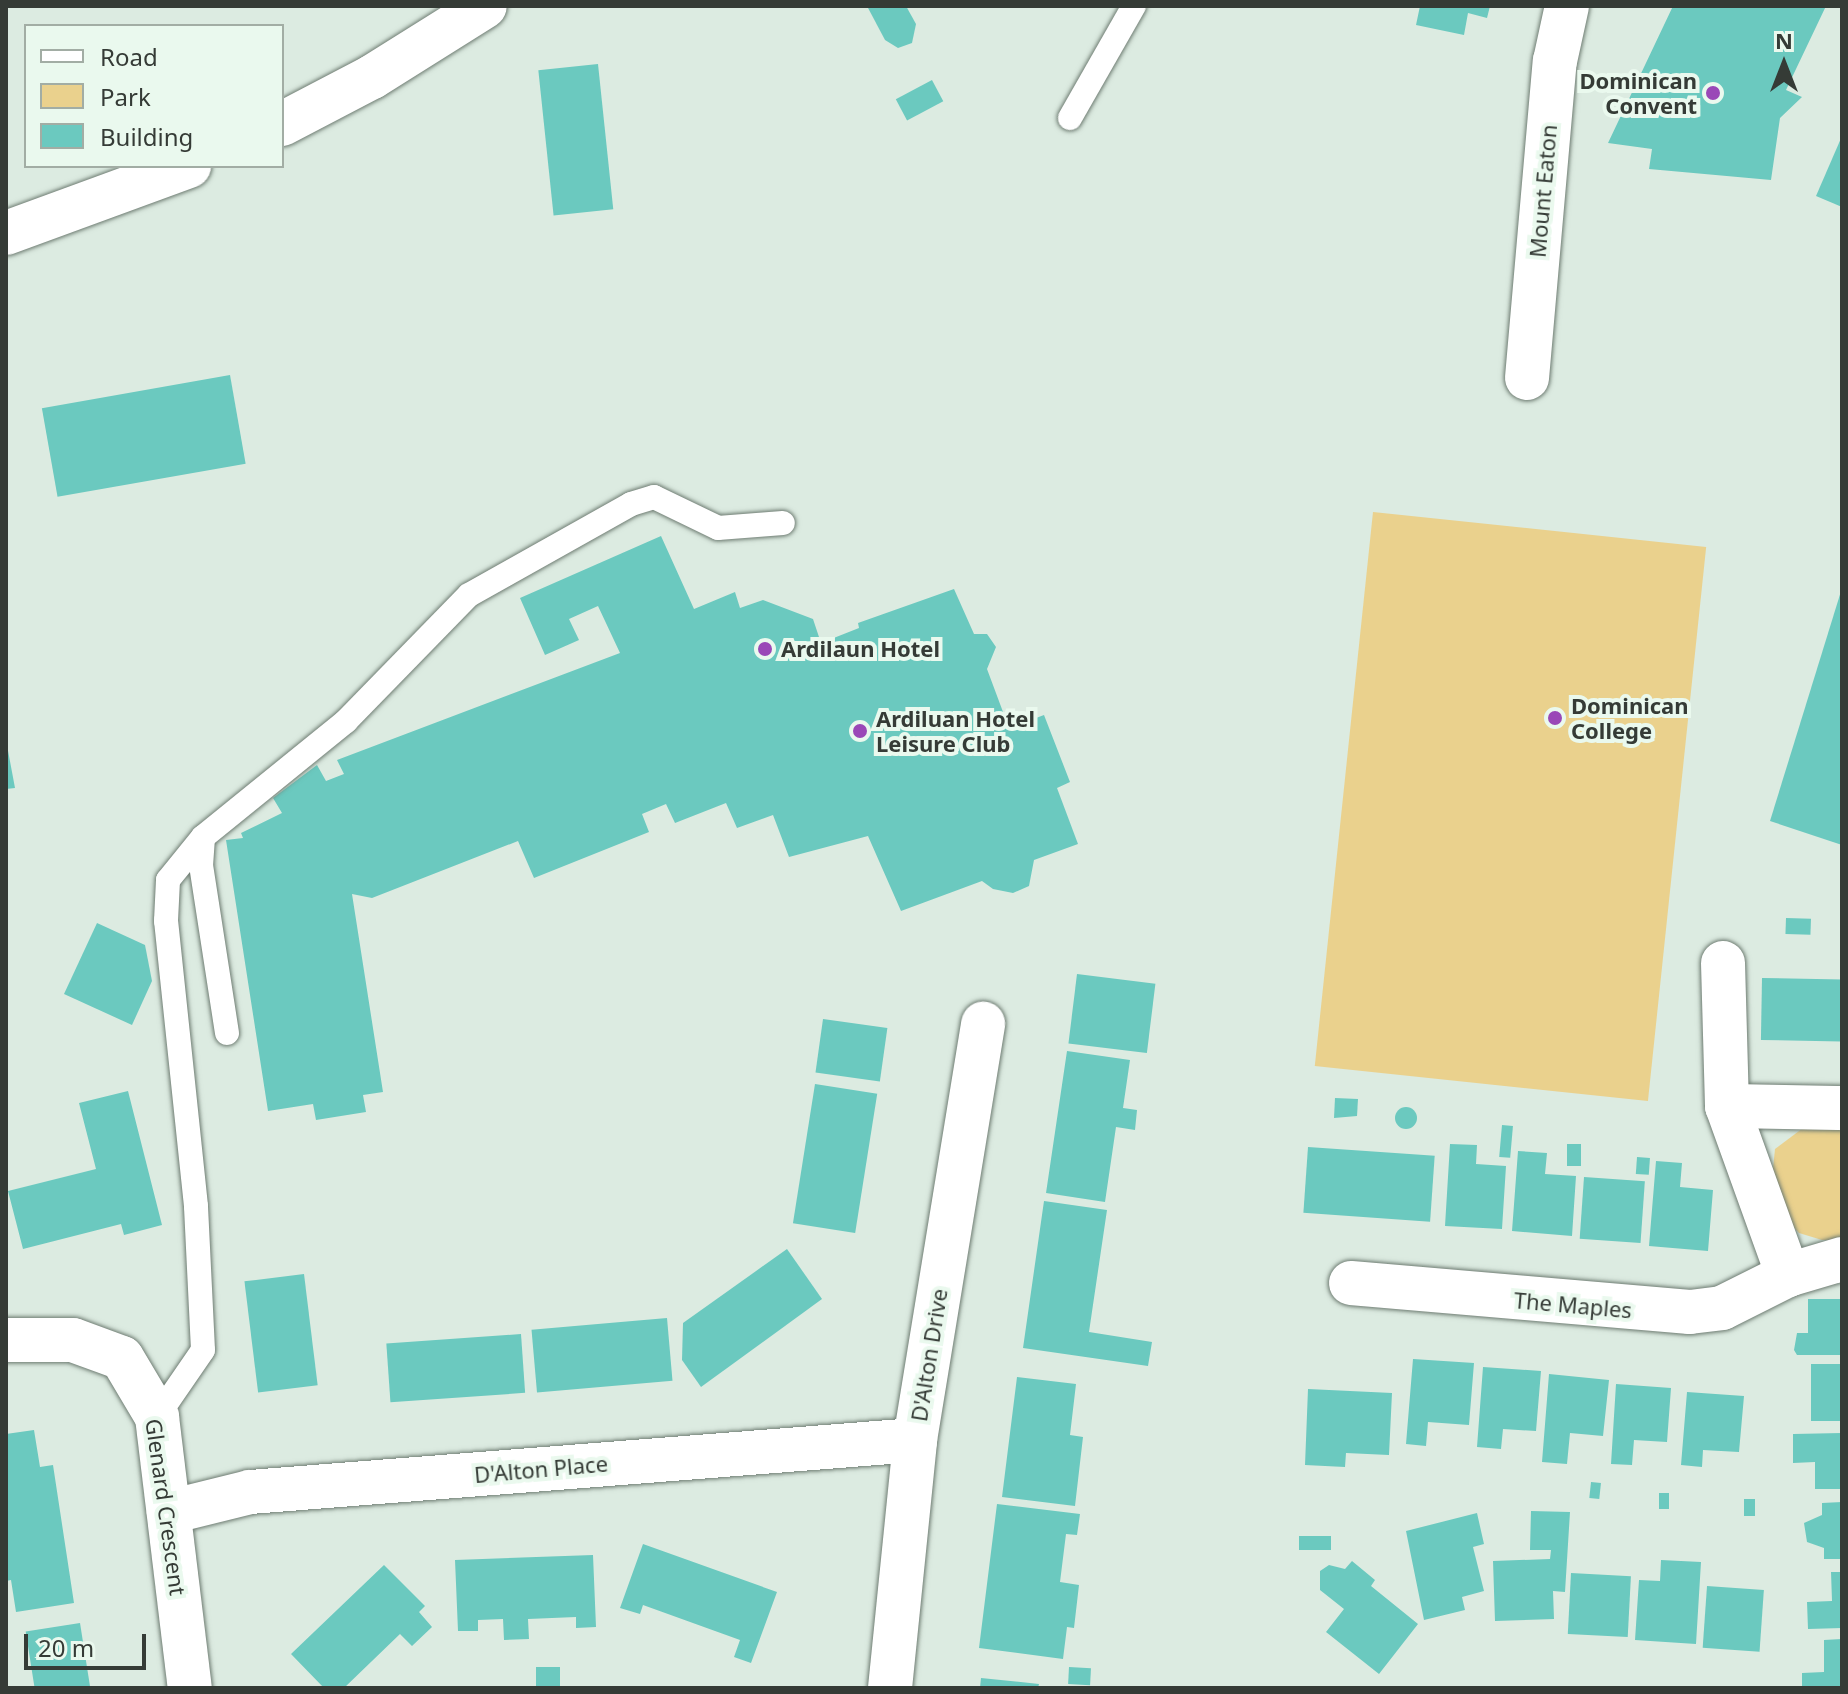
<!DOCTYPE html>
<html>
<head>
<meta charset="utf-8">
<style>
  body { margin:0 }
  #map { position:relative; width:1848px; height:1694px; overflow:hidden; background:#dcebe1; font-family:"Noto Sans",sans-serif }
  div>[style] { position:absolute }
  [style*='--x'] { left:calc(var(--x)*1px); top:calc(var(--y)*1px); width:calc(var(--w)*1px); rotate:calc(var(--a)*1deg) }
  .green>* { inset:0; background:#ead18d; transform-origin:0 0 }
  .building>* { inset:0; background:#6bc9bf; transform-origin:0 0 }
  .round { border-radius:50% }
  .roads { filter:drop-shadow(0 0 2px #6e7c72) drop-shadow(0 0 2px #6e7c72) }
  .service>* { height:24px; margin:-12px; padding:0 12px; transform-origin:12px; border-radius:12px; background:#fff }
  .minor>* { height:44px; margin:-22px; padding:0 22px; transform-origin:22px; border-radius:22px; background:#fff }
  .secondary>* { height:44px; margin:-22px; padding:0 22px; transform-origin:22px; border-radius:22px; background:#fff }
  .dots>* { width:22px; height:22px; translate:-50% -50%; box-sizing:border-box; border:4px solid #eaf9ee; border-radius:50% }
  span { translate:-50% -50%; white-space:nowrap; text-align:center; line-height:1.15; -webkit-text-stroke:8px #eaf9ee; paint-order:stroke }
  .poi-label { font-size:22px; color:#353b36; font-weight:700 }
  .right { translate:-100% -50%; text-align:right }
  .left { translate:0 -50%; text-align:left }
  .street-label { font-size:22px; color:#353b36 }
  .frame { position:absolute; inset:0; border:8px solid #353b36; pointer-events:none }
  .legend { position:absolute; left:24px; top:24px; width:260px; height:144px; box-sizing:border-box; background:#eaf9ee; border:2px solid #a2ada4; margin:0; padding:10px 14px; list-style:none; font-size:24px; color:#353b36 }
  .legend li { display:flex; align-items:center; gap:16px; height:40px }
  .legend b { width:40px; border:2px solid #a2ada4 }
  .north { position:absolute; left:1744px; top:24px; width:80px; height:80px; -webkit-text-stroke:6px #eaf9ee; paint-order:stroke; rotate:0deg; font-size:22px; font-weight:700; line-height:32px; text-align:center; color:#353b36 }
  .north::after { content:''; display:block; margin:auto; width:28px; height:36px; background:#353b36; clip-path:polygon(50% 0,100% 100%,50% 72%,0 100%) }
  .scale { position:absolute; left:24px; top:1634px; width:122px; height:36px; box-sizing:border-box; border:4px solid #353b36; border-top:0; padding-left:10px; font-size:24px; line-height:28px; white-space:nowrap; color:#353b36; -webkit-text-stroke:6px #eaf9ee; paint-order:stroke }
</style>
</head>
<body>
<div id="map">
  <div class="green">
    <div style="left:1373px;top:512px;width:335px;height:557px;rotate:6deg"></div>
    <div style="clip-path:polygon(1842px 1123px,1842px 1240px,1822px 1240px,1799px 1233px,1785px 1218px,1773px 1169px,1775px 1149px,1803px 1128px)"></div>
  </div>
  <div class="building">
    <div style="clip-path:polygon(867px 6px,906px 6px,916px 24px,912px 43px,898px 48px,885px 40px)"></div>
    <div style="clip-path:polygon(1420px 6px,1490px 6px,1487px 18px,1468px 13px,1464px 35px,1416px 25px)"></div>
    <div style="clip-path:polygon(1673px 6px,1826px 6px,1786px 90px,1802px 97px,1780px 118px,1771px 180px,1649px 169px,1652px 149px,1608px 143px)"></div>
    <div style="left:598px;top:64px;width:146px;height:60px;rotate:84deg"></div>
    <div style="left:932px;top:80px;width:24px;height:41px;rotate:62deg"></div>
    <div style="clip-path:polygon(1842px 136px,1842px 207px,1816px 196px)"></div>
    <div style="left:230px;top:375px;width:90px;height:191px;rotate:80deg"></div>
    <div style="clip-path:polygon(661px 536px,694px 609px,735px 592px,740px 608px,763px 600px,813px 619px,821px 643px,859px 628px,858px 623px,954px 589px,974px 634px,987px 634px,996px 647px,987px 669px,1009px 728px,1044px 715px,1070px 782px,1057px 788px,1078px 844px,1034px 860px,1029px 886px,1013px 893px,993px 889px,982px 881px,901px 911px,868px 836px,789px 857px,773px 815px,737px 828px,726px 803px,675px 823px,666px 804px,642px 814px,649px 832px,534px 878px,518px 841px,372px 898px,352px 894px,383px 1092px,363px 1095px,366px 1112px,316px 1120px,313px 1104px,268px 1111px,226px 840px,243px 838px,241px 833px,282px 813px,273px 798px,317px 765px,326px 781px,344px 774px,337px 760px,620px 653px,598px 606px,569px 619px,579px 640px,545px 655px,520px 598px)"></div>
    <div style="clip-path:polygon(1842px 588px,1842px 845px,1770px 821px)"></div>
    <div style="clip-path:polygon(6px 740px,15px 788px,6px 789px)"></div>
    <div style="left:1786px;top:918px;width:25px;height:16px;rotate:2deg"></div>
    <div style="clip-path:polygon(97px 923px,145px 945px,152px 981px,132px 1025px,64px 994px)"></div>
    <div style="left:1077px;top:974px;width:79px;height:70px;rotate:7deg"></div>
    <div style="left:1762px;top:978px;width:80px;height:62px;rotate:1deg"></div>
    <div style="left:823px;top:1019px;width:65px;height:54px;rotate:8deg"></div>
    <div style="clip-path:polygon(1067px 1051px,1130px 1060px,1123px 1108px,1137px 1110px,1135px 1130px,1116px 1127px,1105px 1202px,1046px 1193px)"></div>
    <div style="left:815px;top:1084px;width:63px;height:141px;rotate:9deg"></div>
    <div style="clip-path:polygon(128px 1091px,162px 1225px,124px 1235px,121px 1224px,23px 1249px,8px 1191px,96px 1169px,79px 1103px)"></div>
    <div style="clip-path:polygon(1335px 1098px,1358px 1099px,1357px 1116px,1334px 1118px)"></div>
    <div class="round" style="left:1395px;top:1107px;width:22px;height:22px"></div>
    <div style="left:1502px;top:1125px;width:11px;height:32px;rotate:5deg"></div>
    <div style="clip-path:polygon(1450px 1144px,1477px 1145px,1476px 1164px,1506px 1166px,1502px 1229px,1445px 1226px)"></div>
    <div style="left:1567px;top:1144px;width:14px;height:22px"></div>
    <div style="left:1308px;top:1147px;width:127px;height:66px;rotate:4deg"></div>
    <div style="clip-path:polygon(1518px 1151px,1547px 1153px,1545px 1174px,1576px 1176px,1572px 1236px,1512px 1231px)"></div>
    <div style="left:1637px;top:1157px;width:13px;height:17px;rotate:4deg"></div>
    <div style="clip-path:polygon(1656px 1161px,1682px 1163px,1680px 1187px,1713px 1190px,1708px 1251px,1649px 1246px)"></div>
    <div style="left:1584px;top:1177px;width:61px;height:62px;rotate:4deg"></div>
    <div style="clip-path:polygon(1044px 1201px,1107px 1210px,1089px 1332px,1152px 1342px,1148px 1366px,1023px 1348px)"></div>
    <div style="clip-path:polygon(787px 1249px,822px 1299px,701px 1387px,682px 1360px,683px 1323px)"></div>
    <div style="left:304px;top:1274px;width:112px;height:60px;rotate:83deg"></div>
    <div style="clip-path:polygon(1808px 1299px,1842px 1299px,1842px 1355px,1797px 1355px,1794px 1350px,1797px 1333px,1808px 1333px)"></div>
    <div style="left:667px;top:1318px;width:63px;height:136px;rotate:85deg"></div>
    <div style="left:521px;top:1334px;width:59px;height:135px;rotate:86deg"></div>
    <div style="clip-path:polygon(1413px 1359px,1474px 1363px,1469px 1425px,1428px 1422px,1426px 1446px,1406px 1444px)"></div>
    <div style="left:1842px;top:1364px;width:57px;height:31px;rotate:90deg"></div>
    <div style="clip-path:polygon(1483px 1367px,1541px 1371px,1536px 1431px,1503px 1429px,1501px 1449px,1477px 1447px)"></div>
    <div style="clip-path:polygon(1549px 1374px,1609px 1380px,1603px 1436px,1570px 1433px,1567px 1464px,1542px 1462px)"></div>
    <div style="clip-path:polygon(1017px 1377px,1076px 1384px,1070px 1435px,1083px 1437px,1075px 1506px,1002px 1497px)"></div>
    <div style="clip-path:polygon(1616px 1384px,1671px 1388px,1667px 1442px,1634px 1440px,1632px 1465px,1611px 1464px)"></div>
    <div style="clip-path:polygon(1308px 1389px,1392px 1393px,1389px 1455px,1346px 1453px,1345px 1467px,1305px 1465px)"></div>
    <div style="clip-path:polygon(1687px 1392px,1744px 1396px,1739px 1452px,1703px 1450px,1702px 1467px,1681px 1465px)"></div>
    <div style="clip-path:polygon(34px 1430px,40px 1467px,53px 1465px,74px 1603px,16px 1612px,11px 1580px,6px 1581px,6px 1434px)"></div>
    <div style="clip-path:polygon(1842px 1433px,1842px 1489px,1815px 1489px,1815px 1462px,1793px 1463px,1793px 1434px)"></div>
    <div style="left:1591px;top:1482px;width:10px;height:16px;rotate:6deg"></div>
    <div style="left:1659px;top:1493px;width:10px;height:16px"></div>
    <div style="left:1744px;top:1499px;width:11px;height:17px"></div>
    <div style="clip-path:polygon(1842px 1502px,1842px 1559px,1824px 1559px,1824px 1548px,1807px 1542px,1804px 1523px,1822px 1515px,1822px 1503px)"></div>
    <div style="clip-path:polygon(997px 1504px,1080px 1514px,1077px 1535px,1066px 1534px,1060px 1582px,1079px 1585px,1074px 1628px,1067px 1627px,1063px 1659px,979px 1648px)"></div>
    <div style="clip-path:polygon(1531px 1511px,1570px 1512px,1565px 1592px,1553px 1591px,1554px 1619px,1495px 1621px,1493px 1561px,1550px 1559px,1551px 1550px,1530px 1550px)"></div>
    <div style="clip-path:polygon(1477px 1513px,1484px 1544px,1473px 1547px,1484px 1591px,1462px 1597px,1465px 1610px,1424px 1620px,1406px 1531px)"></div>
    <div style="left:1331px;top:1536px;width:14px;height:32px;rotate:90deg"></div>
    <div style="clip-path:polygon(643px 1544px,777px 1592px,751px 1663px,734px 1657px,740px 1640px,643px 1605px,640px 1614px,620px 1608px)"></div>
    <div style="clip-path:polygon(593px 1555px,596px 1627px,576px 1628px,576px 1617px,528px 1619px,529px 1639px,504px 1640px,503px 1619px,478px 1620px,478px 1631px,458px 1631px,455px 1560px)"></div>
    <div style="clip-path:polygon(1661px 1560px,1701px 1562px,1696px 1644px,1635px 1640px,1639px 1580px,1660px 1581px)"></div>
    <div style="clip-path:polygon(1352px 1561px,1375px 1580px,1371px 1586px,1418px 1624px,1379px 1674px,1326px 1632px,1344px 1609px,1320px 1590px,1320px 1571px,1329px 1565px,1345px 1569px)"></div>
    <div style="clip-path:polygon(384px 1565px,425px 1606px,419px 1612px,432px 1627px,412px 1646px,400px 1634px,344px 1688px,324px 1688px,291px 1654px)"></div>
    <div style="clip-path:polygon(1831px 1572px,1842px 1572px,1842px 1628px,1808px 1629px,1807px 1602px,1832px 1601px)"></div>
    <div style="left:1571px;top:1573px;width:60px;height:61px;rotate:3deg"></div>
    <div style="left:1707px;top:1586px;width:57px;height:62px;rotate:4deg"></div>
    <div style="left:80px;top:1623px;width:66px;height:55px;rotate:81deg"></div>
    <div style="clip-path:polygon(1842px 1639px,1842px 1688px,1802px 1688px,1802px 1673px,1824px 1672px,1824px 1640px)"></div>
    <div style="left:536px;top:1667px;width:24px;height:21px"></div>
    <div style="left:1069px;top:1667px;width:22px;height:17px;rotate:3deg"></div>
    <div style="clip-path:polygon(981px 1678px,1039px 1684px,1038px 1688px,980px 1688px)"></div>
  </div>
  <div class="roads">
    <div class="service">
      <div style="--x:1070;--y:118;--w:129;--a:-60.3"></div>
      <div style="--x:227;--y:1033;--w:169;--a:-98.8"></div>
      <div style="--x:201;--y:866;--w:29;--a:-86"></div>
      <div style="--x:203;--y:837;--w:184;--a:-39"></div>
      <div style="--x:346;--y:721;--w:176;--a:-45.7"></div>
      <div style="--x:469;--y:595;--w:186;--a:-29.3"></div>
      <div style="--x:631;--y:504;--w:24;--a:-17"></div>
      <div style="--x:654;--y:497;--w:71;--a:25.8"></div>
      <div style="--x:718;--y:528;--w:65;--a:-4.4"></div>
      <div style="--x:157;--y:1417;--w:81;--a:-55.5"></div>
      <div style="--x:203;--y:1350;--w:144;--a:-92.8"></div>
      <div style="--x:196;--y:1206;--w:287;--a:-96"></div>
      <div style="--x:166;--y:921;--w:41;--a:-87.2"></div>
      <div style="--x:168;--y:880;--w:55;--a:-50.9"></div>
    </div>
    <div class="minor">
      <div style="--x:1527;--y:378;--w:318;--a:-85"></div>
      <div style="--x:1555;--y:61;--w:56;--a:-77.7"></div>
      <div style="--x:1723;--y:963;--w:143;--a:88.4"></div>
      <div style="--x:1727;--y:1106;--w:180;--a:70.2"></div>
      <div style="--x:1727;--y:1106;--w:115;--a:1"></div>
      <div style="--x:1351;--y:1283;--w:340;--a:4.9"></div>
      <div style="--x:1690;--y:1312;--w:32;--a:-7"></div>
      <div style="--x:1722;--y:1308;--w:74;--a:-26.6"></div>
      <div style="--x:1788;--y:1275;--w:56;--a:-16.5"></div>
      <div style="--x:6;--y:1340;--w:67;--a:0"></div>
      <div style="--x:73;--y:1340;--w:52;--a:20.2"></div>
      <div style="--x:122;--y:1358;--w:69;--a:59.3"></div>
      <div style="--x:157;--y:1417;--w:273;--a:83.1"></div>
      <div style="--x:169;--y:1512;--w:83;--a:-13.9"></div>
      <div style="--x:250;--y:1492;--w:667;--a:-4.47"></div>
      <div style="--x:890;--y:1688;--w:249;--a:-84.2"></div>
      <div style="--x:915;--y:1440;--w:422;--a:-80.7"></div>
    </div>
    <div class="secondary">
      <div style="--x:282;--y:124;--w:102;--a:-27.6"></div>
      <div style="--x:372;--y:77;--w:133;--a:-32.1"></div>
      <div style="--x:6;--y:233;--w:195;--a:-20.1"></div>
    </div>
  </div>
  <div class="dots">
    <div style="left:1713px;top:93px;background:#9a48b7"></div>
    <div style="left:765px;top:649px;background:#9a48b7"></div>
    <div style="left:1555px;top:718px;background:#9a48b7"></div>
    <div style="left:860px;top:731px;background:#9a48b7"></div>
  </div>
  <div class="poi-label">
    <span class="right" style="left:1697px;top:93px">Dominican<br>Convent</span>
    <span class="left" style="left:781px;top:649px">Ardilaun Hotel</span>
    <span class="left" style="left:1571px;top:718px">Dominican<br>College</span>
    <span class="left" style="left:876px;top:731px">Ardiluan Hotel<br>Leisure Club</span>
  </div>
  <div class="street-label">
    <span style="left:1543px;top:191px;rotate:-85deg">Mount Eaton</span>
    <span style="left:1573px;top:1305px;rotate:5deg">The Maples</span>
    <span style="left:929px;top:1355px;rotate:-81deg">D'Alton Drive</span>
    <span style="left:541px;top:1469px;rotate:-5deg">D'Alton Place</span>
    <span style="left:166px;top:1507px;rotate:82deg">Glenard Crescent</span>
  </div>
  <div class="frame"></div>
  <ul class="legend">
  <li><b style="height:10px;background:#fff"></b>Road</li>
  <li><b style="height:22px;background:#ead18d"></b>Park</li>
  <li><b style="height:22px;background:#6bc9bf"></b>Building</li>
  </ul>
  <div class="north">N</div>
  <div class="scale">20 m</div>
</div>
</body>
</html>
